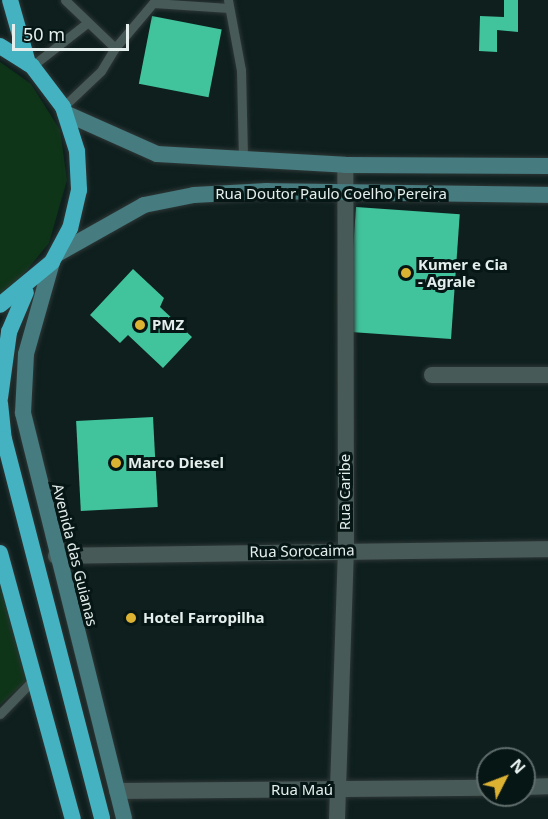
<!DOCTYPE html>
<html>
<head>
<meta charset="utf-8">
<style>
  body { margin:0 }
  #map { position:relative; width:548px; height:819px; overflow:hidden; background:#0e1f1e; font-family:"Noto Sans",sans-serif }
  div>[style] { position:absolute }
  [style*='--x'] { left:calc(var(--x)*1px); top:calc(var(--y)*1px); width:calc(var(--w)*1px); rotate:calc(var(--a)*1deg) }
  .green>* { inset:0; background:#0f3519 }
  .building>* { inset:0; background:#41c39c; transform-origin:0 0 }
  .roads { filter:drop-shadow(0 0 2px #2e3736) drop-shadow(0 0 2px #2e3736) }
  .service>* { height:9px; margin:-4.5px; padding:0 4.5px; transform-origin:4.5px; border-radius:4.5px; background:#475a58 }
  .minor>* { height:16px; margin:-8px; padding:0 8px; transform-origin:8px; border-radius:8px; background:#475a58 }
  .secondary>* { height:16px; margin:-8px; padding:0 8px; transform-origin:8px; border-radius:8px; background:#467b7f }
  .trunk>* { height:16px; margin:-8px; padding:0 8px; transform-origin:8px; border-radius:8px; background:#44b2c1 }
  .dots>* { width:16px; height:16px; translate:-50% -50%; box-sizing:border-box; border:3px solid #061614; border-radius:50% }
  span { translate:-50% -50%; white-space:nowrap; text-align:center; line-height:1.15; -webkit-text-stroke:6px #061614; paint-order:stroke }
  .street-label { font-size:15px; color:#e4efed }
  .poi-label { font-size:15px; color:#e4efed; font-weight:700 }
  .left { translate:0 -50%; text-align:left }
  .north { position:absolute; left:476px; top:747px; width:60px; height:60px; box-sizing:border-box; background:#061614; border:2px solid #5f6d6b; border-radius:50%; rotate:48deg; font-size:16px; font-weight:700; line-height:24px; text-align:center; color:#e4efed }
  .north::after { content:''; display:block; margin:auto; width:21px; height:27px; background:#dcb233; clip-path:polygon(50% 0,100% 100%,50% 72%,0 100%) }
  .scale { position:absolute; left:12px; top:24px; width:117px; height:27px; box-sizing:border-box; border:3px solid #e4efed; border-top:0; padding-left:8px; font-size:18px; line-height:21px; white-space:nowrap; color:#e4efed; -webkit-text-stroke:4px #061614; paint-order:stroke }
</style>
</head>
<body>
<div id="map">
  <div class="green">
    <div style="clip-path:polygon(0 62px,31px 84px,60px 130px,67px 180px,49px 243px,13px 287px,0 294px)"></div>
    <div style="clip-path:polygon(0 581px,29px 678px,0 705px)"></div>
  </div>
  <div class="building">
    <div style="clip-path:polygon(504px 0,518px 0,518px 32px,497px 30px,497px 52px,479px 51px,480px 16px,504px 17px)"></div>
    <div style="left:152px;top:16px;width:71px;height:69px;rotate:11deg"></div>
    <div style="left:356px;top:207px;width:104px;height:125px;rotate:4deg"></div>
    <div style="clip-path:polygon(133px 269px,164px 298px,160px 307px,192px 337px,163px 368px,128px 335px,120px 343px,90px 315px)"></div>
    <div style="left:153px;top:417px;width:90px;height:77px;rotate:87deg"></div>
  </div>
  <div class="roads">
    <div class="service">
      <div style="--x:65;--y:0;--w:69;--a:43.8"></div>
      <div style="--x:115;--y:48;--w:59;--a:-49.8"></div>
      <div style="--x:153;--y:3;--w:76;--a:3.8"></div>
      <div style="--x:228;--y:0;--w:71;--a:79.5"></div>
      <div style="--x:241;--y:70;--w:91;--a:88.7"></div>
      <div style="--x:32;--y:66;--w:70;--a:-38"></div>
      <div style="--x:63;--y:107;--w:52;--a:-43.5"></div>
      <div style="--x:101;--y:71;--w:27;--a:-59"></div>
      <div style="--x:0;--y:714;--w:50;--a:-45.8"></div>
    </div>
    <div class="minor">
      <div style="--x:432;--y:375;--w:116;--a:0"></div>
      <div style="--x:56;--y:556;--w:492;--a:-0.8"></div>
      <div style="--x:524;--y:787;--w:24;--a:-2"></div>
      <div style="--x:117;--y:791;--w:371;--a:-0.5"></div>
      <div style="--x:337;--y:819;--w:269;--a:-88.1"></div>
      <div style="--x:346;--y:550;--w:385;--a:-90.1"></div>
    </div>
    <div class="secondary">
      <div style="--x:65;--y:113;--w:101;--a:24"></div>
      <div style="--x:157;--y:154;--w:188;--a:3.3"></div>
      <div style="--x:345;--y:165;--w:203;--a:0.3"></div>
      <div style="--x:57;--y:254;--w:100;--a:-29.4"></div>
      <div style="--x:144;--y:205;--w:51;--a:-11.3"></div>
      <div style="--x:194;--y:195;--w:73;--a:-3.1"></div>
      <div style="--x:267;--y:191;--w:281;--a:0.8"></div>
      <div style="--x:52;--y:262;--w:96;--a:105.8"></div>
      <div style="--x:26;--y:354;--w:59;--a:92.9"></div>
      <div style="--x:23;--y:413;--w:418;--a:76"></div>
    </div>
    <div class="trunk">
      <div style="--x:10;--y:0;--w:66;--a:74.1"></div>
      <div style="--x:0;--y:46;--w:38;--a:32"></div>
      <div style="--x:32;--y:66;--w:51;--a:52.9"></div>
      <div style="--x:63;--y:107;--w:46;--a:72.3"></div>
      <div style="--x:77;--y:151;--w:39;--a:87"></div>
      <div style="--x:79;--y:190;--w:39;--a:103"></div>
      <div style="--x:70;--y:228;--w:38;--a:118"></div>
      <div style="--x:52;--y:262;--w:67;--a:140.4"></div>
      <div style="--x:0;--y:398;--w:67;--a:-82.2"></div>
      <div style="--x:9;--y:332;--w:43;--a:-67"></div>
      <div style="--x:0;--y:403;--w:36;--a:84"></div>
      <div style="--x:4;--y:439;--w:392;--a:75.5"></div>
      <div style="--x:0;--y:553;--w:276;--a:74.7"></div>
    </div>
  </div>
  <div class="dots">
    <div style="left:406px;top:273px;background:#dcb233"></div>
    <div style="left:140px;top:325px;background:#dcb233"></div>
    <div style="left:116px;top:463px;background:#dcb233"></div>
    <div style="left:131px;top:618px;background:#dcb233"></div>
  </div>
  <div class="street-label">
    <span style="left:331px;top:194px">Rua Doutor Paulo Coelho Pereira</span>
    <span style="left:345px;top:492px;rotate:-90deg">Rua Caribe</span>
    <span style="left:302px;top:551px;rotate:-1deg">Rua Sorocaima</span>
    <span style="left:75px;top:555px;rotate:76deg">Avenida das Guianas</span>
    <span style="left:302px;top:790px">Rua Maú</span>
  </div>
  <div class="poi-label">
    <span class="left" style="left:418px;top:273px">Kumer e Cia<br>- Agrale</span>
    <span class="left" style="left:152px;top:325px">PMZ</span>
    <span class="left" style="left:128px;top:463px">Marco Diesel</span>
    <span class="left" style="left:143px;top:618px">Hotel Farropilha</span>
  </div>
  <div class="north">N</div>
  <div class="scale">50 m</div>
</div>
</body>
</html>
